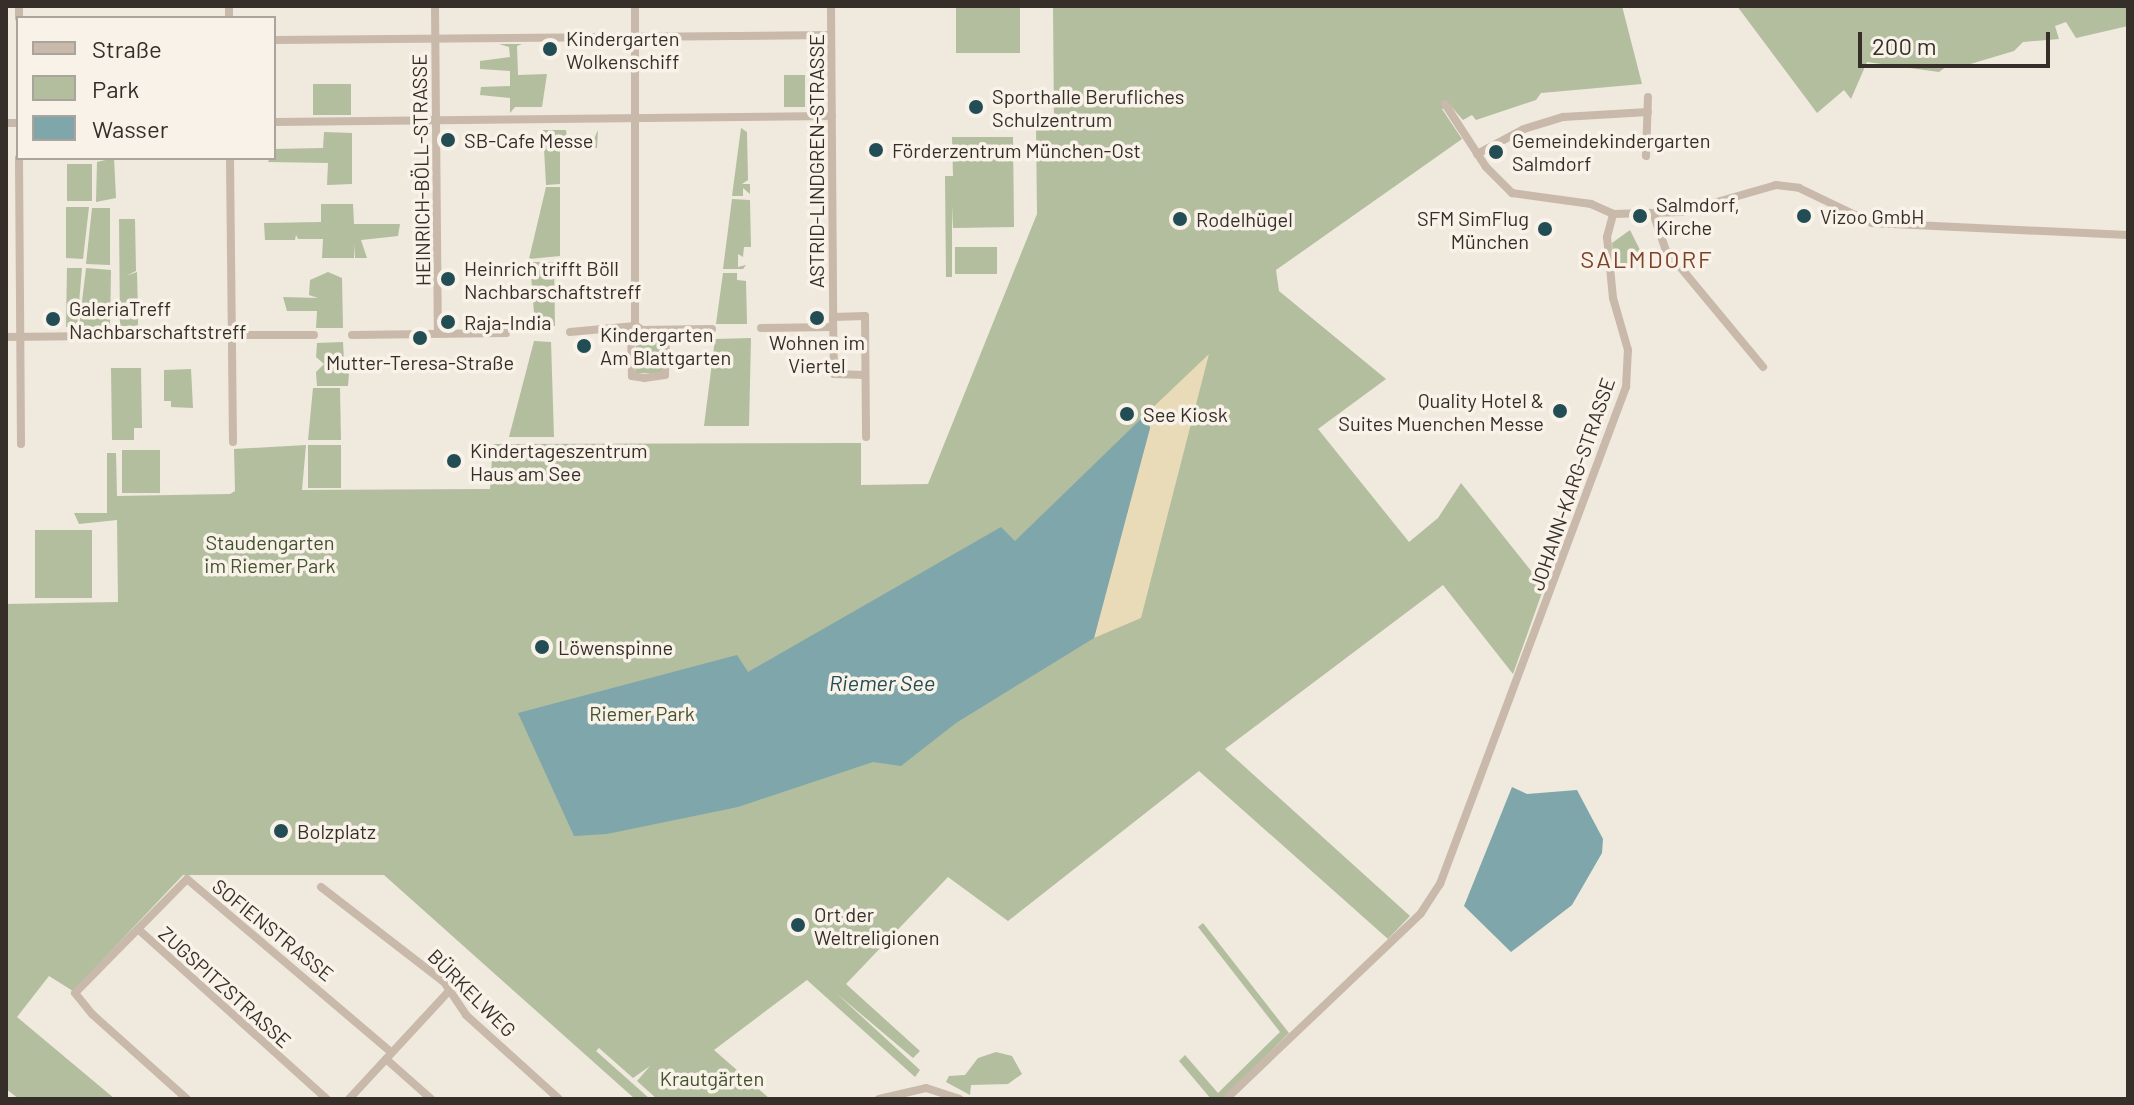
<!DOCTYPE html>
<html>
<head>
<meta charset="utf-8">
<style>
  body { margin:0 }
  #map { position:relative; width:2134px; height:1105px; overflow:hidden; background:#f0e9dd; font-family:Barlow,sans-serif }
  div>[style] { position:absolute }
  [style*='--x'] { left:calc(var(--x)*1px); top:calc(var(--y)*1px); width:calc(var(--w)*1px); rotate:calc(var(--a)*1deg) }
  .green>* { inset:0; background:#b2be9e; transform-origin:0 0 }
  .sand>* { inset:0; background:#e9dbb7 }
  .water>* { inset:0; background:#7fa6ab }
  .minor>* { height:8px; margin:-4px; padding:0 4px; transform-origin:4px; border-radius:4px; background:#c8b9aa }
  .dots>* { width:22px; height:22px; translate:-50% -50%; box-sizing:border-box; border:4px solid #f8f2e9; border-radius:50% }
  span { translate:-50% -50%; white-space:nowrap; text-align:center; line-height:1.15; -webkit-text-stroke:7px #f8f2e9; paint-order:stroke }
  .poi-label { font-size:20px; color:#362e29 }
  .left { translate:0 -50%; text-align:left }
  .right { translate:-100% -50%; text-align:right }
  .street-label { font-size:20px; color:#362e29 }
  .park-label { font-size:20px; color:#43522f }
  .water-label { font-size:22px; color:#224d54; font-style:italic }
  .quarter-label { font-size:24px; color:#7e4228; letter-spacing:2px }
  .frame { position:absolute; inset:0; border:8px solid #362e29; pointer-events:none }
  .legend { position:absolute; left:16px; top:16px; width:260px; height:144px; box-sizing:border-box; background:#f8f2e9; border:2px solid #aaa49c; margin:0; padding:10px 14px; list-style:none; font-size:24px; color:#362e29 }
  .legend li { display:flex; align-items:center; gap:16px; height:40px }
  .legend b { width:40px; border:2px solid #aaa49c }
  .scale { position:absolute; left:1858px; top:32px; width:192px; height:36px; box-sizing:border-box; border:4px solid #362e29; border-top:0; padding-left:10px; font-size:24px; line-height:28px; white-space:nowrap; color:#362e29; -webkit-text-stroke:6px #f8f2e9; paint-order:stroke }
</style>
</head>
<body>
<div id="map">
  <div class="green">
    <div style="left:956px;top:6px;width:64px;height:47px"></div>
    <div style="clip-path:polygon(1053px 6px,1622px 6px,1642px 84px,1541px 93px,1536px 100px,1476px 120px,1472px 115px,1463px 120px,1449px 104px,1442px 109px,1462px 139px,1276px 270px,1279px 291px,1386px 379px,1318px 429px,1409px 542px,1438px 518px,1461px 483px,1544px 587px,1513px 674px,1443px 585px,1225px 749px,1410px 916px,1388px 939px,1199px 771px,1008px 921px,948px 877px,846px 984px,920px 1051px,913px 1058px,836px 993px,920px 1070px,915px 1077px,807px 980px,714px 1050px,770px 1099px,657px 1099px,637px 1081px,650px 1066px,633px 1078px,599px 1048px,596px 1051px,650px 1099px,635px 1099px,384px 875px,183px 875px,73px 991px,49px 976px,17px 1017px,115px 1099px,19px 1099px,6px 1089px,6px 604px,118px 602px,117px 520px,79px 524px,74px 513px,107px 513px,107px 453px,116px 453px,117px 496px,230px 494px,235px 491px,234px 449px,306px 445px,302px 490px,490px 489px,493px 444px,861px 443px,861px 485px,928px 484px,1037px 214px,1036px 125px,1054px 124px)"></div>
    <div style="clip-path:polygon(1737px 6px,2128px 6px,2128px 26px,2076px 38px,2066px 22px,2055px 26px,2059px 39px,2023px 42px,2014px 51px,1957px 68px,1947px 66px,1939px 72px,1867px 62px,1851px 99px,1844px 90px,1817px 113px)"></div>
    <div style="clip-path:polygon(499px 44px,522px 44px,517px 46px,518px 75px,547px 74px,542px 107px,515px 107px,510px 113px,510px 98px,480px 95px,481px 87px,510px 86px,510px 71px,480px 69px,480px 61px,510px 57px,509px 47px)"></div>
    <div style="left:784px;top:75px;width:21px;height:32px"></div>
    <div style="left:313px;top:84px;width:38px;height:31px"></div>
    <div style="clip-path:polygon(741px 128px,747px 132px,748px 180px,742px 184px,750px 184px,750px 194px,743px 188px,743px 196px,732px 196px)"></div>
    <div style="clip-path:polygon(543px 130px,566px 130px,567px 139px,594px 139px,598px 130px,597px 148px,560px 148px,560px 184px,546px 185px)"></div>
    <div style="clip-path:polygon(324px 132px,352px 133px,352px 184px,327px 185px,328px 163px,268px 162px,274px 149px,323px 148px)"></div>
    <div style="clip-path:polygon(952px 137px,1013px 137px,1014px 227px,953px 228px,952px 206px,952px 277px,946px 277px,945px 176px,953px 176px)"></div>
    <div style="clip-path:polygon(114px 158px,116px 198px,96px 202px,97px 162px)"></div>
    <div style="left:67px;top:164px;width:25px;height:37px"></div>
    <div style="clip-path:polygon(546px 187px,560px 187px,560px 256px,529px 259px)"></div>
    <div style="clip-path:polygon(732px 199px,750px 200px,751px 247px,744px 247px,743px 257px,738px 254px,738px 267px,746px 265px,743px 269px,723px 269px)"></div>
    <div style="clip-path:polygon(321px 204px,353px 204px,354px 224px,400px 224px,398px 236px,361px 240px,367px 258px,355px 258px,355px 244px,354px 258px,322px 258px,323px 239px,298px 239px,296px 235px,295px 240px,265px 240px,264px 223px,321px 222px)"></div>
    <div style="clip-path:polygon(66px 207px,89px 207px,83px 259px,66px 258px)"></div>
    <div style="clip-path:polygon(92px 208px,110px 208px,110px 265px,86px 264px)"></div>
    <div style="clip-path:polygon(119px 219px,135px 219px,136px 271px,126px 276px,137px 272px,138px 314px,130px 319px,138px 316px,138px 326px,120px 326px)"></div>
    <div style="clip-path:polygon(1630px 230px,1644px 258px,1615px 270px,1612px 243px)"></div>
    <div style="left:955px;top:247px;width:42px;height:27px"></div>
    <div style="clip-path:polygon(530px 262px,554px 262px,555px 326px,535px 326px)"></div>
    <div style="clip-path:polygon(67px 268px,82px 268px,77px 327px,66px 327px)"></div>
    <div style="clip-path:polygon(86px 268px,111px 270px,110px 327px,79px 327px)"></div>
    <div style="clip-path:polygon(328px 272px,342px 278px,343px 328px,316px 328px,317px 311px,287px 311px,283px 297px,318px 298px,309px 295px,310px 280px)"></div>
    <div style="clip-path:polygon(723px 273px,737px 273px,737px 280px,746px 281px,747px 324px,716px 324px)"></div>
    <div style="clip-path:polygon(751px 338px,749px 426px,704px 426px,715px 339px)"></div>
    <div style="clip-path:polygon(534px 341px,551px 342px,554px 437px,509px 437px)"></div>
    <div style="clip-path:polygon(343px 342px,344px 360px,350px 360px,348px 386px,317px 386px,316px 372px,324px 364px,316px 357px,317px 343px)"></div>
    <div style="left:662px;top:342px;width:31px;height:26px;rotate:90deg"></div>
    <div style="clip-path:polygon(111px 368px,141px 368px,142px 428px,134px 428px,134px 440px,112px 440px)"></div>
    <div style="clip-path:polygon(191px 369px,193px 408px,171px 407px,171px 401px,164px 401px,164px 370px)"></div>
    <div style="clip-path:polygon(313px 388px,340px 388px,341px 440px,308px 440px)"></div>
    <div style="left:308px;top:445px;width:33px;height:43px"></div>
    <div style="left:122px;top:450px;width:38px;height:43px"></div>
    <div style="left:35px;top:530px;width:57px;height:68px"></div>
    <div style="clip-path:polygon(1203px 923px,1289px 1033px,1222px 1099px,1211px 1099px,1179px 1061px,1185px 1055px,1218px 1093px,1280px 1032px,1198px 927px)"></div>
    <div style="clip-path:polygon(996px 1052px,1012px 1056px,1022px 1074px,1008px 1084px,971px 1085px,970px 1095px,946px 1082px,949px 1076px,965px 1075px,978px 1058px)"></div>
  </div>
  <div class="sand">
    <div style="clip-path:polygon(1209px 354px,1141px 618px,1094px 638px,1150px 428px,1146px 414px)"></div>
  </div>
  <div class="water">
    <div style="clip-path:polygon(1146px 414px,1150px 428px,1094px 638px,956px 723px,901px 766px,873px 762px,738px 807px,607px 834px,574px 836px,518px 713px,737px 655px,748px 672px,1001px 527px,1015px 541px)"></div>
    <div style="clip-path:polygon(1512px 787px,1527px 794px,1577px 790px,1603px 839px,1602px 853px,1572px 905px,1511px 952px,1464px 906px)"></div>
  </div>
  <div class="minor">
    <div style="--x:19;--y:6;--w:12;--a:90"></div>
    <div style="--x:229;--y:6;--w:12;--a:90"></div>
    <div style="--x:435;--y:6;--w:327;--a:89.5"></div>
    <div style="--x:635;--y:6;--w:319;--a:90"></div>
    <div style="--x:831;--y:6;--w:311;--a:89.6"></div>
    <div style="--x:274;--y:40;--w:557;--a:-0.51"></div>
    <div style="--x:1445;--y:104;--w:75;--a:56.9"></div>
    <div style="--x:1486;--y:167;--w:37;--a:45"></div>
    <div style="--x:1512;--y:193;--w:80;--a:7.9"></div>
    <div style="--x:1591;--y:204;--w:24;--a:24"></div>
    <div style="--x:274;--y:122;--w:558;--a:-0.62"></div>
    <div style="--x:6;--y:123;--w:12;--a:0"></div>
    <div style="--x:1477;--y:154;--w:53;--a:-28"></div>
    <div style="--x:1524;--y:129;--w:41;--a:-17.1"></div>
    <div style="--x:1563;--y:117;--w:85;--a:-3.4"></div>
    <div style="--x:1646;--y:156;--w:59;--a:-88.1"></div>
    <div style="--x:19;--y:158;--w:286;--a:89.6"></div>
    <div style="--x:230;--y:158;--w:284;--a:89.4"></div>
    <div style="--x:1653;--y:213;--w:39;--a:71"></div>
    <div style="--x:1666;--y:250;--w:152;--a:50.3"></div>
    <div style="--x:635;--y:325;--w:9;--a:36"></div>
    <div style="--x:642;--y:330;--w:70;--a:-0.8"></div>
    <div style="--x:761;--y:328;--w:72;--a:-0.8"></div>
    <div style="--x:631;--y:330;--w:46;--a:88.8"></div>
    <div style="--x:632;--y:376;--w:12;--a:9"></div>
    <div style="--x:644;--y:378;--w:21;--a:-8"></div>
    <div style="--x:665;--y:375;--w:45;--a:-88.7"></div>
    <div style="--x:570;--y:332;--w:65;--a:-5.3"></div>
    <div style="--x:139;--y:335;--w:175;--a:0"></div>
    <div style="--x:352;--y:335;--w:154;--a:-0.7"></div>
    <div style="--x:6;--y:337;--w:93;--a:-0.6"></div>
    <div style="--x:865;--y:375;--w:31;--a:-178"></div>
    <div style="--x:834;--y:374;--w:57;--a:-91"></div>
    <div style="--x:833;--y:317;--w:32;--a:-2"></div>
    <div style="--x:865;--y:316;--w:121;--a:89.5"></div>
    <div style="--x:321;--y:887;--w:155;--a:37.7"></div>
    <div style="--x:444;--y:982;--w:40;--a:56"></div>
    <div style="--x:466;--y:1015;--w:125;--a:42.1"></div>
    <div style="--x:138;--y:929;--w:254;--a:42"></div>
    <div style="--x:386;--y:1059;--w:60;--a:41.6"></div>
    <div style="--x:187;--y:1099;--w:127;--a:-138.2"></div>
    <div style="--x:92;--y:1014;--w:27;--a:-129"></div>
    <div style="--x:75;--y:993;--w:160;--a:-45.5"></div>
    <div style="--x:187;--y:879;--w:267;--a:40.3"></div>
    <div style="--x:349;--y:1099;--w:147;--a:-47.2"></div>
    <div style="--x:879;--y:1099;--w:48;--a:-13.2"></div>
    <div style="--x:926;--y:1088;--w:35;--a:18"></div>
    <div style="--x:1226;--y:1099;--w:269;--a:-43.6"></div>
    <div style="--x:1421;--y:913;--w:35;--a:-57"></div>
    <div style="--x:1440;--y:884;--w:531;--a:-69.48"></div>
    <div style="--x:1626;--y:387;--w:37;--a:-87"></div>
    <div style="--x:1628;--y:350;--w:54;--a:-106.1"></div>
    <div style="--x:1613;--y:298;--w:61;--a:-95.6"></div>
    <div style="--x:1607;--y:237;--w:24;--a:-75"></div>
    <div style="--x:1613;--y:214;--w:69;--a:-1.7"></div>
    <div style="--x:1682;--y:212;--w:98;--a:-16"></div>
    <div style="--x:1776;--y:185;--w:23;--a:7"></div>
    <div style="--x:1799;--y:188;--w:81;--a:25.6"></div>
    <div style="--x:1872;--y:223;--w:256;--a:2.7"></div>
  </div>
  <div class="dots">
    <div style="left:550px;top:49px;background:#224d54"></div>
    <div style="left:976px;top:107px;background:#224d54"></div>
    <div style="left:448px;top:140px;background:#224d54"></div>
    <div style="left:876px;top:150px;background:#224d54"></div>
    <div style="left:1496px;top:152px;background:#224d54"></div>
    <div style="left:1640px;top:216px;background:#224d54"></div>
    <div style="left:1804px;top:216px;background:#224d54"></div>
    <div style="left:1180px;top:219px;background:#224d54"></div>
    <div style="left:1545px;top:229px;background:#224d54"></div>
    <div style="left:448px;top:279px;background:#224d54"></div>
    <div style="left:817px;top:318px;background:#224d54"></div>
    <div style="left:53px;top:319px;background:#224d54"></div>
    <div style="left:448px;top:322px;background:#224d54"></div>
    <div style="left:420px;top:338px;background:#224d54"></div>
    <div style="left:584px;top:346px;background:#224d54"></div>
    <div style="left:1560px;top:411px;background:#224d54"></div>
    <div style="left:1127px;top:414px;background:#224d54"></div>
    <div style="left:454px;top:461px;background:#224d54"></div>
    <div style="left:542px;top:647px;background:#224d54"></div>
    <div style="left:281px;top:831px;background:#224d54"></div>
    <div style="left:798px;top:925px;background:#224d54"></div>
  </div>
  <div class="poi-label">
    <span class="left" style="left:566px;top:50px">Kindergarten<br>Wolkenschiff</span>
    <span class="left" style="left:992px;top:108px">Sporthalle Berufliches<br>Schulzentrum</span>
    <span class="left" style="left:464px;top:140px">SB-Cafe Messe</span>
    <span class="left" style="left:1512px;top:152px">Gemeindekindergarten<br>Salmdorf</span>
    <span class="left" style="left:892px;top:150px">Förderzentrum München-Ost</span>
    <span class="left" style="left:1656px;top:216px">Salmdorf,<br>Kirche</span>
    <span class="left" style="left:1820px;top:216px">Vizoo GmbH</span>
    <span class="right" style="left:1529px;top:230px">SFM SimFlug<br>München</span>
    <span class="left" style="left:1196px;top:219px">Rodelhügel</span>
    <span class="left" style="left:464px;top:280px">Heinrich trifft Böll<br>Nachbarschaftstreff</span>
    <span class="left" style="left:69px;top:320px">GaleriaTreff<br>Nachbarschaftstreff</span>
    <span class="left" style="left:464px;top:322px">Raja-India</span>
    <span class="left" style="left:600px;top:346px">Kindergarten<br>Am Blattgarten</span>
    <span style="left:817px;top:354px">Wohnen im<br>Viertel</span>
    <span style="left:420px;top:362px">Mutter-Teresa-Straße</span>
    <span class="right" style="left:1544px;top:412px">Quality Hotel &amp;<br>Suites Muenchen Messe</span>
    <span class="left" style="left:1143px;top:414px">See Kiosk</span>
    <span class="left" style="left:470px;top:462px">Kindertageszentrum<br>Haus am See</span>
    <span class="left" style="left:558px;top:647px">Löwenspinne</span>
    <span class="left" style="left:297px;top:831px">Bolzplatz</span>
    <span class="left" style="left:814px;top:926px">Ort der<br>Weltreligionen</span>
  </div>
  <div class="street-label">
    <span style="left:816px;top:161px;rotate:-90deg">ASTRID-LINDGREN-STRASSE</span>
    <span style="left:421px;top:170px;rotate:-91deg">HEINRICH-BÖLL-STRASSE</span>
    <span style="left:1572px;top:484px;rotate:-71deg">JOHANN-KARG-STRASSE</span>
    <span style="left:273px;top:930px;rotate:39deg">SOFIENSTRASSE</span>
    <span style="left:225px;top:987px;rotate:42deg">ZUGSPITZSTRASSE</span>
    <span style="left:472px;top:993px;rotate:45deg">BÜRKELWEG</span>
  </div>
  <div class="park-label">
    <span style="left:270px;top:554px">Staudengarten<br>im Riemer Park</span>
    <span style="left:642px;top:713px">Riemer Park</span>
    <span style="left:712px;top:1078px">Krautgärten</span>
  </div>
  <div class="water-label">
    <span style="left:882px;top:683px">Riemer See</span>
  </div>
  <div class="quarter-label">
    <span style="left:1647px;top:259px">SALMDORF</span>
  </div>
  <div class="frame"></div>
  <ul class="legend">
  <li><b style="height:10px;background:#c8b9aa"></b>Straße</li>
  <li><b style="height:22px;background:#b2be9e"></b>Park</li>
  <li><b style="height:22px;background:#7fa6ab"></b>Wasser</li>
  </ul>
  <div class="scale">200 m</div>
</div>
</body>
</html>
